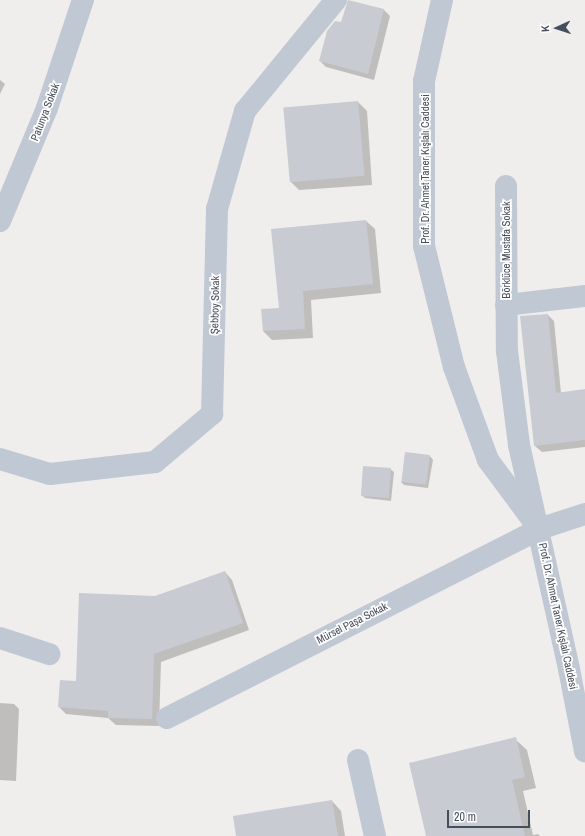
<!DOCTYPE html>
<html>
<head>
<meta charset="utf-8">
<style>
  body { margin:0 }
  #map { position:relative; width:585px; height:836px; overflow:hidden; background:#f0eded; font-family:"Archivo Narrow",sans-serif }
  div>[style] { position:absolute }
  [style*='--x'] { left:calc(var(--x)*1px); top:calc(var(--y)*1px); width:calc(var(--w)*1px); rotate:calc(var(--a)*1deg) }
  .shadow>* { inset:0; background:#0003 }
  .building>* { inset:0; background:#c9cbd3; transform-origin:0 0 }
  .minor>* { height:22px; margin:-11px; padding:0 11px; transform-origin:11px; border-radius:11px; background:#c0c8d3 }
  span { translate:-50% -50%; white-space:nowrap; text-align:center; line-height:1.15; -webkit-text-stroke:3.5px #fff; paint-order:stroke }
  .street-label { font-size:11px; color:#454e5b }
  .north { position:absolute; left:537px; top:8px; width:40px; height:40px; -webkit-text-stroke:3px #fff; paint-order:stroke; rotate:267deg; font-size:11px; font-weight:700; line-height:16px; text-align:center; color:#454e5b }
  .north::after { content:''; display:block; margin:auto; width:14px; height:18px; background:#454e5b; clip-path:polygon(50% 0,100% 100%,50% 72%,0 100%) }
  .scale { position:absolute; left:447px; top:810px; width:83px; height:18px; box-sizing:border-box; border:2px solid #454e5b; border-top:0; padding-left:5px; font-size:12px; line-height:14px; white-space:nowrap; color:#454e5b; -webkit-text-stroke:3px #fff; paint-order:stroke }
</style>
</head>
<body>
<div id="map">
  <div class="shadow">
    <div style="clip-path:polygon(349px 1px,384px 10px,390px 16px,374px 80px,326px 67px,320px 61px,342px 23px)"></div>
    <div style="clip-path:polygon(0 80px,5px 84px,0 94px)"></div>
    <div style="clip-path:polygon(358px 102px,367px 111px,372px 185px,299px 190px,290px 181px)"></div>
    <div style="clip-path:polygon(366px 221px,375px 229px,381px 293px,311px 300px,313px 338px,272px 340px,263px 331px,280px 309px)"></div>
    <div style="clip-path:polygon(548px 315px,554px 321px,561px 393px,585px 390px,585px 447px,542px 452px,535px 446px)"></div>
    <div style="clip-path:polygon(430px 456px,433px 460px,428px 488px,404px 485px,401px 482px)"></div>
    <div style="clip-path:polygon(390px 469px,394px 472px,391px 501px,365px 498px,362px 495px)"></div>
    <div style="clip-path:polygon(225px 572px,232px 580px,249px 630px,161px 662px,159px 726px,116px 725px,108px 718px,66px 714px,59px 707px,77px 682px,155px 597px)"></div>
    <div style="clip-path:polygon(0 703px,14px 704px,19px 709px,16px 781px,0 780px)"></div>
    <div style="clip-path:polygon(515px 739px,527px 750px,536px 788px,523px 791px,533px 835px,538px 834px,540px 836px,427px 836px)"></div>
    <div style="clip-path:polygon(332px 801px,341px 811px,345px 836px,237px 836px)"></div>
  </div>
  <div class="building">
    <div style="clip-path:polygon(348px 0,384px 9px,368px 74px,319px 61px,327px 31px,335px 21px,341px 22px)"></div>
    <div style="left:358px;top:101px;width:75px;height:75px;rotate:85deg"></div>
    <div style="clip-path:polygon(366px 220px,373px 284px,303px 291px,305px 329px,263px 331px,261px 309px,279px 308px,271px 229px)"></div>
    <div style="clip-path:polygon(548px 314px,556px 393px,585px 389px,585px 440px,534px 446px,520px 316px)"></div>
    <div style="left:405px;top:452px;width:25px;height:30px;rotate:7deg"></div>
    <div style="left:363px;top:466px;width:28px;height:30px;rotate:4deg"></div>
    <div style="clip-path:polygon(225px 571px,243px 623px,154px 654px,152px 719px,108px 718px,108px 711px,58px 707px,60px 680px,76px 681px,79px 593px,155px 596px)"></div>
    <div style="clip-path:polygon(516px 737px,525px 777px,512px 780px,525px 836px,426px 836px,409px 763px)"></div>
    <div style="clip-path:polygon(332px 800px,338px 836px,236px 836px,233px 816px)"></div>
  </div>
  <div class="minor">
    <div style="--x:442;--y:0;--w:83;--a:102.5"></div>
    <div style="--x:424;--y:81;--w:165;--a:90"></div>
    <div style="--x:424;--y:246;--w:125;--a:76.1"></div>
    <div style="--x:454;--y:367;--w:99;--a:69.9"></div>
    <div style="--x:488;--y:460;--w:77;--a:53.4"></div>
    <div style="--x:506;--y:186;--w:165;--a:89.7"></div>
    <div style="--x:507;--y:351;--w:95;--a:82.7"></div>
    <div style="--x:519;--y:445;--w:230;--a:77.4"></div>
    <div style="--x:569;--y:669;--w:84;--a:79"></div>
    <div style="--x:0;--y:221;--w:122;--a:-67.4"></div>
    <div style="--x:47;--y:108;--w:114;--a:-71.6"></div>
    <div style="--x:506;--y:305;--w:80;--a:-6.5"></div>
    <div style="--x:0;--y:459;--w:52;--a:16.7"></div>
    <div style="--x:50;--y:474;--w:106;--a:-6.5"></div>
    <div style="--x:155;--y:462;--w:75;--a:-40.1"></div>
    <div style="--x:212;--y:414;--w:205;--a:-88.6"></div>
    <div style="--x:217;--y:209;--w:102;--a:-74.1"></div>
    <div style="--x:245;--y:111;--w:144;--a:-50.7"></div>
    <div style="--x:0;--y:638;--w:52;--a:18.1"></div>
    <div style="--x:167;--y:718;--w:417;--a:-26.9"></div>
    <div style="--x:539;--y:529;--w:48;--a:-18.1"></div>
    <div style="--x:358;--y:760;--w:78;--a:77.4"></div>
  </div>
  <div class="street-label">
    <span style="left:45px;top:112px;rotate:-69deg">Patunya Sokak</span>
    <span style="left:425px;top:169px;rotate:-90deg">Prof. Dr. Ahmet Taner Kışlalı Caddesi</span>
    <span style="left:506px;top:250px;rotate:-90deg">Börklüce Mustafa Sokak</span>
    <span style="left:215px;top:305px;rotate:-89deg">Şebboy Sokak</span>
    <span style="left:558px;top:616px;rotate:78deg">Prof. Dr. Ahmet Taner Kışlalı Caddesi</span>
    <span style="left:352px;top:623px;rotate:-27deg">Mürsel Paşa Sokak</span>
  </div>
  <div class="north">K</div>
  <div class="scale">20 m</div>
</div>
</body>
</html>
